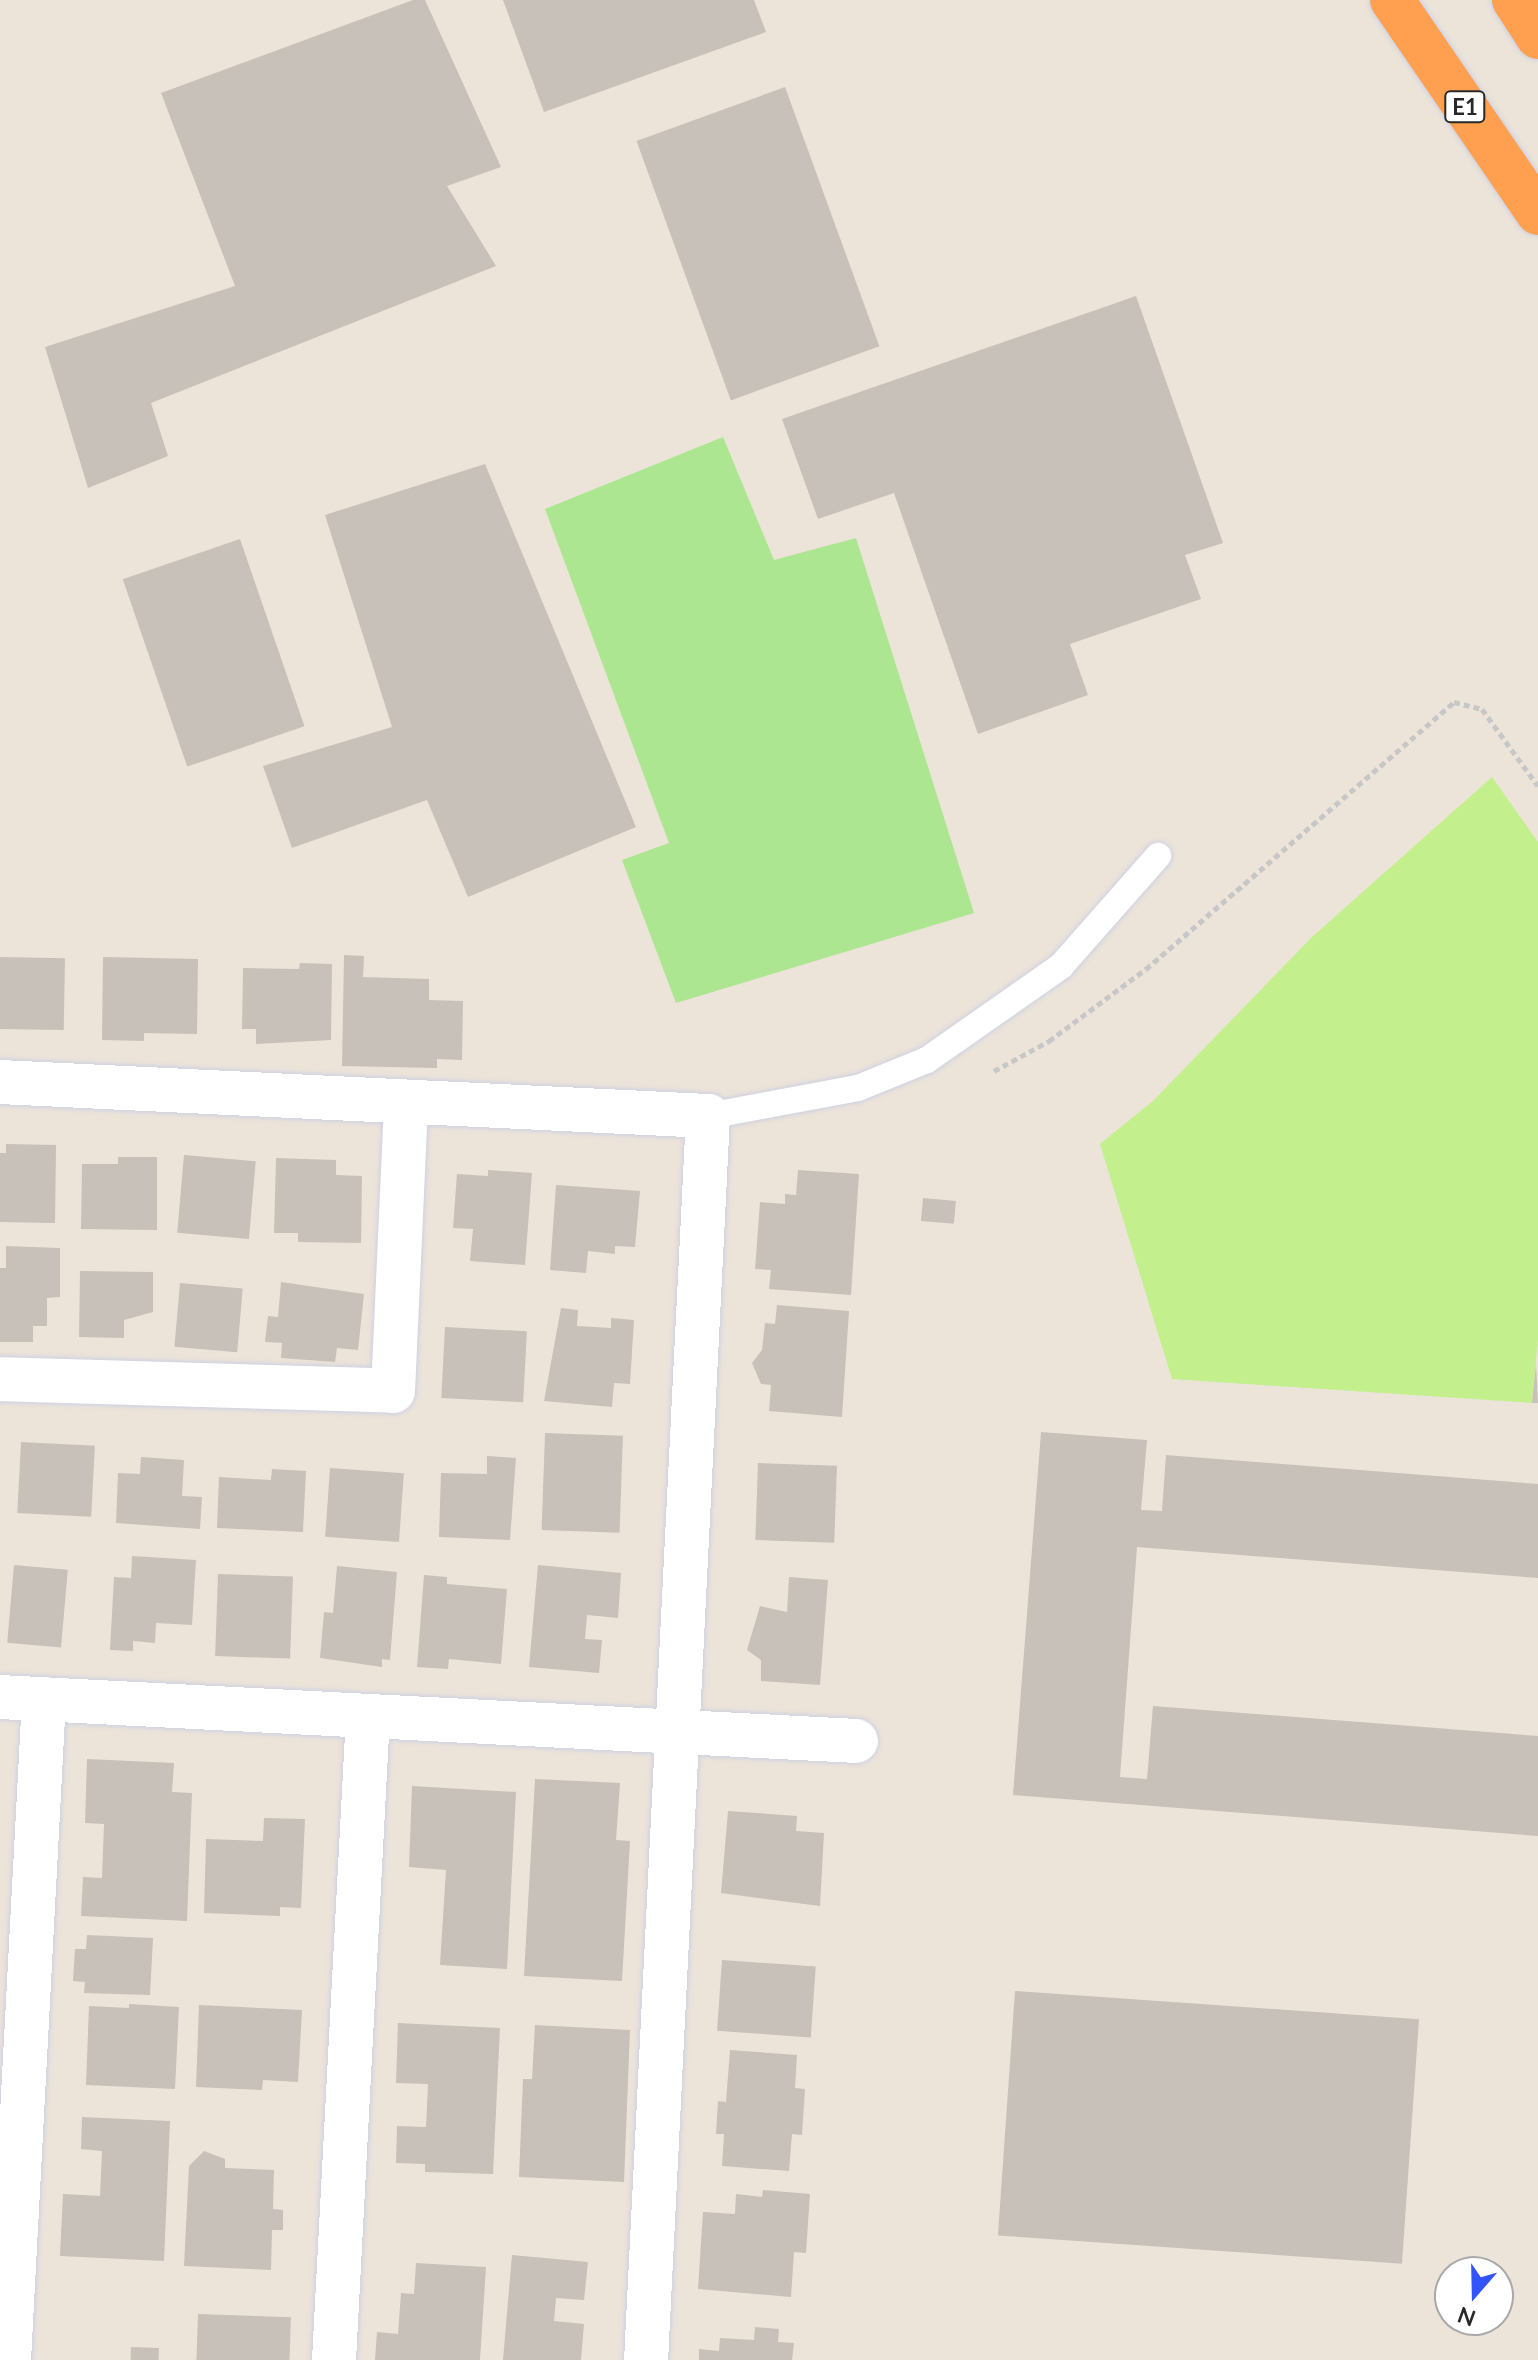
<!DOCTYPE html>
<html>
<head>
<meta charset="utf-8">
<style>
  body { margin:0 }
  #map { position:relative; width:1538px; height:2360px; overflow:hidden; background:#ece4d9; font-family:Lato,sans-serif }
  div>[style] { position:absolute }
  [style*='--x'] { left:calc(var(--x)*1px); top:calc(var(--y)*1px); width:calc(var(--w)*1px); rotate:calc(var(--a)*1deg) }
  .green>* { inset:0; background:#ace691 }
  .pitch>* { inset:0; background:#c3ef8c }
  .building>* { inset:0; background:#c7c1b9; transform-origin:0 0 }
  .path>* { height:5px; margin-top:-2.5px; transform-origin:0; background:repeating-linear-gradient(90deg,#c7c7c7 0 6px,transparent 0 10px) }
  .roads { filter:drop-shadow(0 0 2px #ced1e3) drop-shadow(0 0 2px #ced1e3) }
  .service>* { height:26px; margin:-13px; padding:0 13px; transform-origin:13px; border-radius:13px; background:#fff }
  .minor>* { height:44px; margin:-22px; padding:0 22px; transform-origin:22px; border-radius:22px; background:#fff }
  .motorway>* { height:44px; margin:-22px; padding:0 22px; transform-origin:22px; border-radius:22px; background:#ffa050 }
  span { translate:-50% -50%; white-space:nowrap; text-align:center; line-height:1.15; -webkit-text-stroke:6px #fff; paint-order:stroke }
  .shield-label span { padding:2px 6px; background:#fff; border:2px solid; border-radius:6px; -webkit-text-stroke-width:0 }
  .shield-label { font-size:22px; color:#282828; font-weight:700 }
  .north { position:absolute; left:1434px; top:2256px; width:80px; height:80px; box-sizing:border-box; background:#fff; border:2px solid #a9a9a9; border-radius:50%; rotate:200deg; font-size:22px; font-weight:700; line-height:32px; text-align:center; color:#282828 }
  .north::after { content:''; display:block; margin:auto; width:28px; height:36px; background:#3254ff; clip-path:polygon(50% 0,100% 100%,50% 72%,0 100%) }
</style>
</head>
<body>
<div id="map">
  <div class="green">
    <div style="clip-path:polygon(723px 437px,774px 560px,856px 538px,974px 913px,676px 1003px,622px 860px,669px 843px,545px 509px)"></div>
  </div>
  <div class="pitch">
    <div style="clip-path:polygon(1492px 777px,1538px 842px,1538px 1339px,1532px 1403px,1172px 1379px,1100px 1144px,1153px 1101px,1312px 937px)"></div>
  </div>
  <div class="building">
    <div style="clip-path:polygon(413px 0,425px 0,501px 167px,447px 186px,496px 266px,151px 403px,168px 456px,88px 488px,45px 347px,235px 286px,161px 93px)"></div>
    <div style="clip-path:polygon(503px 0,754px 0,766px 32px,544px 112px)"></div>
    <div style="left:785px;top:87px;width:276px;height:158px;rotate:70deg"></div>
    <div style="clip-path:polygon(1136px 296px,1223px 543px,1185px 555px,1201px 599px,1070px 644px,1088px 695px,978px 734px,894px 493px,818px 519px,782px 419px)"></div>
    <div style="clip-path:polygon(485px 464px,636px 827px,468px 897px,427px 800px,292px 848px,263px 766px,392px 727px,325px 515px)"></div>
    <div style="left:240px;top:539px;width:198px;height:124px;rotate:71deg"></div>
    <div style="clip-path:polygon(344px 955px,364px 956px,363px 977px,429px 979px,429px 1000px,463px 1001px,462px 1060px,437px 1059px,437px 1068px,342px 1066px)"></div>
    <div style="left:0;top:957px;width:65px;height:72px;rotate:1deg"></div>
    <div style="clip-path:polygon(103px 957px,198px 959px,197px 1034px,144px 1033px,144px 1041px,102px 1040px)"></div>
    <div style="clip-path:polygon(300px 963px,332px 964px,331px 1040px,256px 1044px,256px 1029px,242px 1029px,243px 968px,299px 969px)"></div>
    <div style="clip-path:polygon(6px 1144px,56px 1145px,55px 1223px,0 1222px,0 1153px,6px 1153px)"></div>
    <div style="left:184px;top:1155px;width:72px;height:78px;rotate:5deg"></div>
    <div style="clip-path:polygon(118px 1157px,157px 1157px,157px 1230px,81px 1229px,82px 1164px,118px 1164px)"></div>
    <div style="clip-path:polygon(276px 1158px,336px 1160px,336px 1175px,362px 1176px,361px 1243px,298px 1242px,298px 1233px,274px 1233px)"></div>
    <div style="clip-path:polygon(488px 1170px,532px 1173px,525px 1265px,470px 1261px,473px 1229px,453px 1228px,457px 1174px,488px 1176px)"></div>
    <div style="clip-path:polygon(798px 1170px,859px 1174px,851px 1295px,769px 1289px,771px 1270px,755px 1269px,760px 1202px,785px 1204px,785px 1194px,796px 1195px)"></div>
    <div style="clip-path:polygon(556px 1185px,640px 1191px,635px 1247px,615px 1246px,615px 1254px,588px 1251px,586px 1273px,550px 1270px)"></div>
    <div style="left:923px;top:1198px;width:33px;height:23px;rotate:5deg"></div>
    <div style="clip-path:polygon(6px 1246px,60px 1248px,60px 1297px,47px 1298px,47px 1326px,33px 1326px,33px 1342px,0 1342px,0 1268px,6px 1268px)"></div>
    <div style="clip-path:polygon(80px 1271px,153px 1272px,153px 1312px,124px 1320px,124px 1338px,79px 1337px)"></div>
    <div style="clip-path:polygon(281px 1282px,364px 1294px,358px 1350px,337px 1348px,335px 1362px,281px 1358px,282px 1343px,265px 1342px,268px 1316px,278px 1317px)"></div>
    <div style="left:180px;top:1283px;width:63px;height:64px;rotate:5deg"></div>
    <div style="clip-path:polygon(777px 1305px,849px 1311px,842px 1417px,769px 1411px,771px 1385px,761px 1384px,752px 1363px,762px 1350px,765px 1323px,775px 1324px)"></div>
    <div style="clip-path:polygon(561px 1308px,578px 1310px,577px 1326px,611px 1328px,611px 1318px,634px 1320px,630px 1384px,614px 1383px,612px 1407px,544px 1401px)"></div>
    <div style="left:445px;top:1327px;width:82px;height:71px;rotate:3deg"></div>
    <div style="clip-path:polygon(1536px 1364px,1538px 1403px,1532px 1403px)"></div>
    <div style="clip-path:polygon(1041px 1432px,1147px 1440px,1141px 1510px,1162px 1511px,1166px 1455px,1538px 1484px,1538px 1578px,1137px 1547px,1120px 1777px,1147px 1779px,1153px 1706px,1538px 1736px,1538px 1836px,1013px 1795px)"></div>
    <div style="left:545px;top:1433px;width:78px;height:97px;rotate:2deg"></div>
    <div style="left:21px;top:1442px;width:74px;height:71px;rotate:3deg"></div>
    <div style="clip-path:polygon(487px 1456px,516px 1458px,510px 1540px,439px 1537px,441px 1473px,487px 1474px)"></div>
    <div style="clip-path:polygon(141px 1457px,184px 1460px,182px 1496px,202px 1497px,200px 1529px,116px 1523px,118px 1473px,140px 1474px)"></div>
    <div style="left:758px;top:1463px;width:79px;height:77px;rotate:2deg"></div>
    <div style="left:330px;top:1468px;width:74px;height:69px;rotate:4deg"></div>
    <div style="clip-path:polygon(272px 1469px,306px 1471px,303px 1532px,217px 1528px,219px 1477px,271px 1480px)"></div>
    <div style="clip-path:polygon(132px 1556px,196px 1560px,192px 1625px,156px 1623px,155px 1643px,133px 1641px,133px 1651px,110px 1650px,114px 1577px,131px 1578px)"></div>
    <div style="left:14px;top:1565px;width:54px;height:78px;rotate:5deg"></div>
    <div style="clip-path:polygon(538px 1565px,621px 1573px,618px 1618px,587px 1615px,585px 1639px,602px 1640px,599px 1673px,529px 1667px)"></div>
    <div style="clip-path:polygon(337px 1566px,397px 1572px,390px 1660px,382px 1659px,382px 1667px,320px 1658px,324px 1612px,333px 1613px)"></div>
    <div style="left:218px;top:1574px;width:75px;height:82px;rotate:2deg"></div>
    <div style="clip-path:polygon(424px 1575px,447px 1577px,447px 1584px,507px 1589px,501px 1664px,449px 1659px,448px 1669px,417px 1667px)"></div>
    <div style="clip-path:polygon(789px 1577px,828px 1580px,820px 1685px,761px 1681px,761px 1660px,747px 1650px,760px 1606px,787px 1612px)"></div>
    <div style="clip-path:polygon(87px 1759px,174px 1763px,172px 1792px,192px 1793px,187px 1921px,81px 1916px,83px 1877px,102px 1878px,104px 1824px,85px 1823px)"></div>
    <div style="clip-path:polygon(535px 1779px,620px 1783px,616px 1840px,630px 1841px,622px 1981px,524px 1976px)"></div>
    <div style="clip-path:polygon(412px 1786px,516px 1792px,507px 1969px,440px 1965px,446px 1870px,409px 1867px)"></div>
    <div style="clip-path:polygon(728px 1811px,797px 1816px,796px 1831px,824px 1833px,820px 1906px,721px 1893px)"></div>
    <div style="clip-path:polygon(264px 1818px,305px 1819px,301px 1908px,280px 1907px,280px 1916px,204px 1913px,206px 1839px,263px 1841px)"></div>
    <div style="clip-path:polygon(87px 1935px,153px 1938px,150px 1995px,84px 1993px,85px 1982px,73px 1981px,75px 1949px,86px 1949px)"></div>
    <div style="left:722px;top:1960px;width:94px;height:71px;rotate:4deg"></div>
    <div style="left:1015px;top:1991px;width:405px;height:245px;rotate:4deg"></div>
    <div style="clip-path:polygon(129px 2004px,179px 2007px,175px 2089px,86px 2085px,89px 2006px,129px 2008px)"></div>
    <div style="clip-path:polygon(199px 2005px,302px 2010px,298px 2082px,263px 2080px,262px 2090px,196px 2087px)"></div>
    <div style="clip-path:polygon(398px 2023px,500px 2028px,493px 2174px,425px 2172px,425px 2164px,396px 2163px,397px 2126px,426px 2127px,428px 2084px,396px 2083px)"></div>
    <div style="clip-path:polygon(535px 2025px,630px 2030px,624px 2182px,519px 2177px,523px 2079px,532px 2079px)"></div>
    <div style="clip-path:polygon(730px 2050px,797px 2055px,795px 2088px,805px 2089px,802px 2135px,792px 2134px,789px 2171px,722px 2166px,724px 2134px,716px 2134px,718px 2101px,726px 2102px)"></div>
    <div style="clip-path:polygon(82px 2117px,170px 2121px,164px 2261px,60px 2256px,63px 2194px,100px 2196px,102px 2151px,81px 2149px)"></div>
    <div style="clip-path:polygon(204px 2151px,225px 2159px,225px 2168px,274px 2170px,273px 2209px,283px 2210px,283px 2230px,272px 2230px,271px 2270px,184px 2266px,189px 2166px)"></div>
    <div style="clip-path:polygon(763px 2190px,810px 2194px,806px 2253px,794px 2252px,791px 2297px,698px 2289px,703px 2212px,735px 2214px,736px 2194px,762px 2197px)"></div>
    <div style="clip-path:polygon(512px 2255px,588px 2262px,584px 2300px,556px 2298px,554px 2321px,584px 2324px,581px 2360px,503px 2360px)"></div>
    <div style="clip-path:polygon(416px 2263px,486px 2267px,480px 2360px,375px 2360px,377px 2332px,398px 2334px,401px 2293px,414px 2294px)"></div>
    <div style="left:198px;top:2314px;width:93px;height:46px;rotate:2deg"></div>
    <div style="clip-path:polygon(755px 2327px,779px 2329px,778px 2342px,794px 2343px,792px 2360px,699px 2360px,699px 2349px,719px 2351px,720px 2338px,754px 2340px)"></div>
    <div style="left:131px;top:2347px;width:28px;height:13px;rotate:2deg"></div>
  </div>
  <div class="path">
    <div style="--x:994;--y:1071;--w:63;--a:-28.6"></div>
    <div style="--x:1049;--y:1041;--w:121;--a:-36.6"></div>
    <div style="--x:1146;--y:969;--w:408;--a:-40.9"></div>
    <div style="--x:1454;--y:702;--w:29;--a:14"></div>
    <div style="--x:1482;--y:709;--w:95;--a:54"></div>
  </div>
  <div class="roads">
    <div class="service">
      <div style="--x:708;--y:1116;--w:153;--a:-10.6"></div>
      <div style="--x:858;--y:1088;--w:74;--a:-22.1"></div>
      <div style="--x:927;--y:1060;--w:164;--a:-35"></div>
      <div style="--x:1061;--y:966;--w:147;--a:-48.6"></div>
    </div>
    <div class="minor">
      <div style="--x:0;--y:1082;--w:709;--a:2.75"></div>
      <div style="--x:708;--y:1116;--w:1246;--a:92.85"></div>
      <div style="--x:0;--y:1379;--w:393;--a:1.7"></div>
      <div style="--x:393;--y:1391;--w:287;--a:-87.4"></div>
      <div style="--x:0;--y:1697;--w:857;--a:2.94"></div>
      <div style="--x:9;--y:2360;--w:662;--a:-86.97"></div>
      <div style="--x:334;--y:2360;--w:645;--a:-86.98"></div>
    </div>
    <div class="motorway">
      <div style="--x:1392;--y:0;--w:258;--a:55.6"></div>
      <div style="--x:1514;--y:0;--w:44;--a:57"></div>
    </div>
  </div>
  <div class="shield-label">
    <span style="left:1465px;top:107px">E1</span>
  </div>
  <div class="north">N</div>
</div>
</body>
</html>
